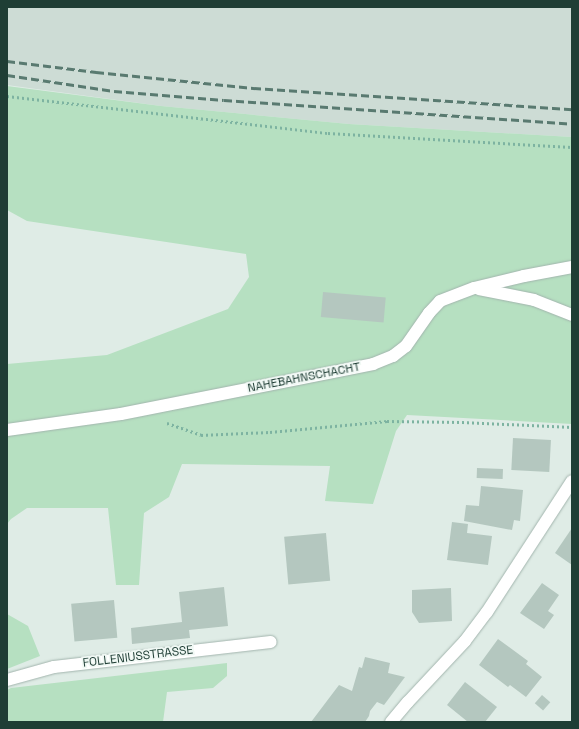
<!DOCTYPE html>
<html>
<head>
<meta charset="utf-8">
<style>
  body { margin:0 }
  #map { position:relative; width:579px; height:729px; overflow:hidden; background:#dfece6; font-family:"Space Grotesk",sans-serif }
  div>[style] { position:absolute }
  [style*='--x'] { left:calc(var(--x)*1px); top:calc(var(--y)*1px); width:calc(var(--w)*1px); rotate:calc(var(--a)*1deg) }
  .built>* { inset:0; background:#cddcd5 }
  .green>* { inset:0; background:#b6e0c1 }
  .building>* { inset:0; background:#b4c7bf; transform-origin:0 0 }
  .path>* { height:2.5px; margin-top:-1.25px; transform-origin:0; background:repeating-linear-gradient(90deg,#7db3a1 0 2px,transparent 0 5px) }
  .roads { filter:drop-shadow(0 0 1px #a2b4ad) drop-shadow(0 0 1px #a2b4ad) }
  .service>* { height:12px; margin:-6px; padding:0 6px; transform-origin:6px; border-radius:6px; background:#fff }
  .minor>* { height:12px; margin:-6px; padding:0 6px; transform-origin:6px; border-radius:6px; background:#fff }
  .rail>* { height:3px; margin-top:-1.5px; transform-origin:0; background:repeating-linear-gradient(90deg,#597a70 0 8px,transparent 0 12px) }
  span { translate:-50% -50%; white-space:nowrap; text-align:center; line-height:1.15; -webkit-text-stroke:3.5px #f0f8f4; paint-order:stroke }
  .street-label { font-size:12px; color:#1f3e35 }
  .frame { position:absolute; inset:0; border:8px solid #1f3e35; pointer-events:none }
</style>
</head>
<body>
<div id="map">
  <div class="built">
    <div style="clip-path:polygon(7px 7px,572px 7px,572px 137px,349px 124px,161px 106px,7px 85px)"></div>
  </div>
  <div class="green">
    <div style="clip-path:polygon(7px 86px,161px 106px,349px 124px,572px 137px,572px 424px,407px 415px,396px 431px,373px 504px,325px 501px,330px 466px,182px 464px,169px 497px,144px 513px,139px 585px,116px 585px,108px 508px,27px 508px,11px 519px,7px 524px,7px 364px,107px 355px,228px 309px,249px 277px,246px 254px,27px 221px,7px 210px)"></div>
    <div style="clip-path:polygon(7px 614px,28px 626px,40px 656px,7px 669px)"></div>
    <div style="clip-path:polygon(227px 663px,227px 676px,213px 688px,167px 692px,163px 722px,7px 722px,7px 690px,11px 688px)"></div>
  </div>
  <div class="building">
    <div style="left:323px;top:292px;width:63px;height:25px;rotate:5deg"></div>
    <div style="left:513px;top:438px;width:38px;height:32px;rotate:3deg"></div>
    <div style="left:477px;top:468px;width:26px;height:10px;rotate:2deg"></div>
    <div style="clip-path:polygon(481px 486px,523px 490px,520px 521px,514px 520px,512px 530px,464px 521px,466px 505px,479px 506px)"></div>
    <div style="clip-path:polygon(452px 522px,468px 524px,467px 533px,492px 536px,488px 565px,447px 560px)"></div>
    <div style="clip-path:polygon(572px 528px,572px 565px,555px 553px)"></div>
    <div style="left:326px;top:533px;width:48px;height:42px;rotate:85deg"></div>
    <div style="clip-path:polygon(542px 583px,559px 595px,548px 611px,554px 615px,544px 629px,520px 613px)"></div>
    <div style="clip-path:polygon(224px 587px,228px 626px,189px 630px,190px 638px,132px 644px,131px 628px,182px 622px,179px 592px)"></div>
    <div style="clip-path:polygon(451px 588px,452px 621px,419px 623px,412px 612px,412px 590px)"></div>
    <div style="left:114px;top:600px;width:38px;height:43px;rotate:85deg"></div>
    <div style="clip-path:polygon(498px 639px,528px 661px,526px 664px,542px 677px,526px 697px,510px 685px,508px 687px,479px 665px)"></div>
    <div style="clip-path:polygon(365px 657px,390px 663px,388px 673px,405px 677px,384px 705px,377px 702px,370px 711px,369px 716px,365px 722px,311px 722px,339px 685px,352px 691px,359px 667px,362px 668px)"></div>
    <div style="clip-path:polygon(465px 682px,497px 707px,485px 722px,468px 722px,447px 705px)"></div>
    <div style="left:542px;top:695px;width:11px;height:11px;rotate:41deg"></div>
  </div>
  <div class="path">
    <div style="--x:7;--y:96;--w:323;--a:6.6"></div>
    <div style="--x:328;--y:133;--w:244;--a:3.3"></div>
    <div style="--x:167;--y:423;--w:36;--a:19"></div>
    <div style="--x:201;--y:435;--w:69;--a:-2.5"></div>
    <div style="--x:270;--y:432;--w:118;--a:-5.4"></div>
    <div style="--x:387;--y:421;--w:75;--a:0.8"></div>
    <div style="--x:462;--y:422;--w:110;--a:2.6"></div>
  </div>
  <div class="roads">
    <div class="service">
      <div style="--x:479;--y:289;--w:56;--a:11.3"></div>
      <div style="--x:534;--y:300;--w:41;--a:21.5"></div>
      <div style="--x:7;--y:430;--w:115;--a:-8"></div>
      <div style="--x:121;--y:414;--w:257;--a:-11.2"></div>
      <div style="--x:373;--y:364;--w:22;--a:-22"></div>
      <div style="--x:393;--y:356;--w:16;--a:-38"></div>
      <div style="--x:406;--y:346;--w:40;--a:-55.1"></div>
      <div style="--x:429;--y:313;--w:16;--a:-47"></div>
      <div style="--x:440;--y:301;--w:36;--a:-21"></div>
      <div style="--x:474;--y:288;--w:51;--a:-13.5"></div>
      <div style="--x:524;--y:276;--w:49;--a:-10.6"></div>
    </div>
    <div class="minor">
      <div style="--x:7;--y:680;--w:49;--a:-15.5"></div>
      <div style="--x:54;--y:667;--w:218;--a:-6.6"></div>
      <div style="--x:391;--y:722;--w:26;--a:-50"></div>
      <div style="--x:408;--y:702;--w:83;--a:-46.9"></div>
      <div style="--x:465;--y:641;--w:36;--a:-53"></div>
      <div style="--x:487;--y:612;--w:156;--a:-57"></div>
    </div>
  </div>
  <div class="rail">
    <div style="--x:7;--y:61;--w:90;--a:7"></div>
    <div style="--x:96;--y:72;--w:158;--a:5.8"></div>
    <div style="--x:253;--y:88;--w:320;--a:3.8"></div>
    <div style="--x:7;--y:75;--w:108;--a:8.5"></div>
    <div style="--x:114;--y:91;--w:110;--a:4.7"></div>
    <div style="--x:224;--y:100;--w:349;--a:3.9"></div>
  </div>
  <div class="street-label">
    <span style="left:304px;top:378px;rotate:-11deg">NAHEBAHNSCHACHT</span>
    <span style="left:138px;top:657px;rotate:-7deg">FOLLENIUSSTRASSE</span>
  </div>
  <div class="frame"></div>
</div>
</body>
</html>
